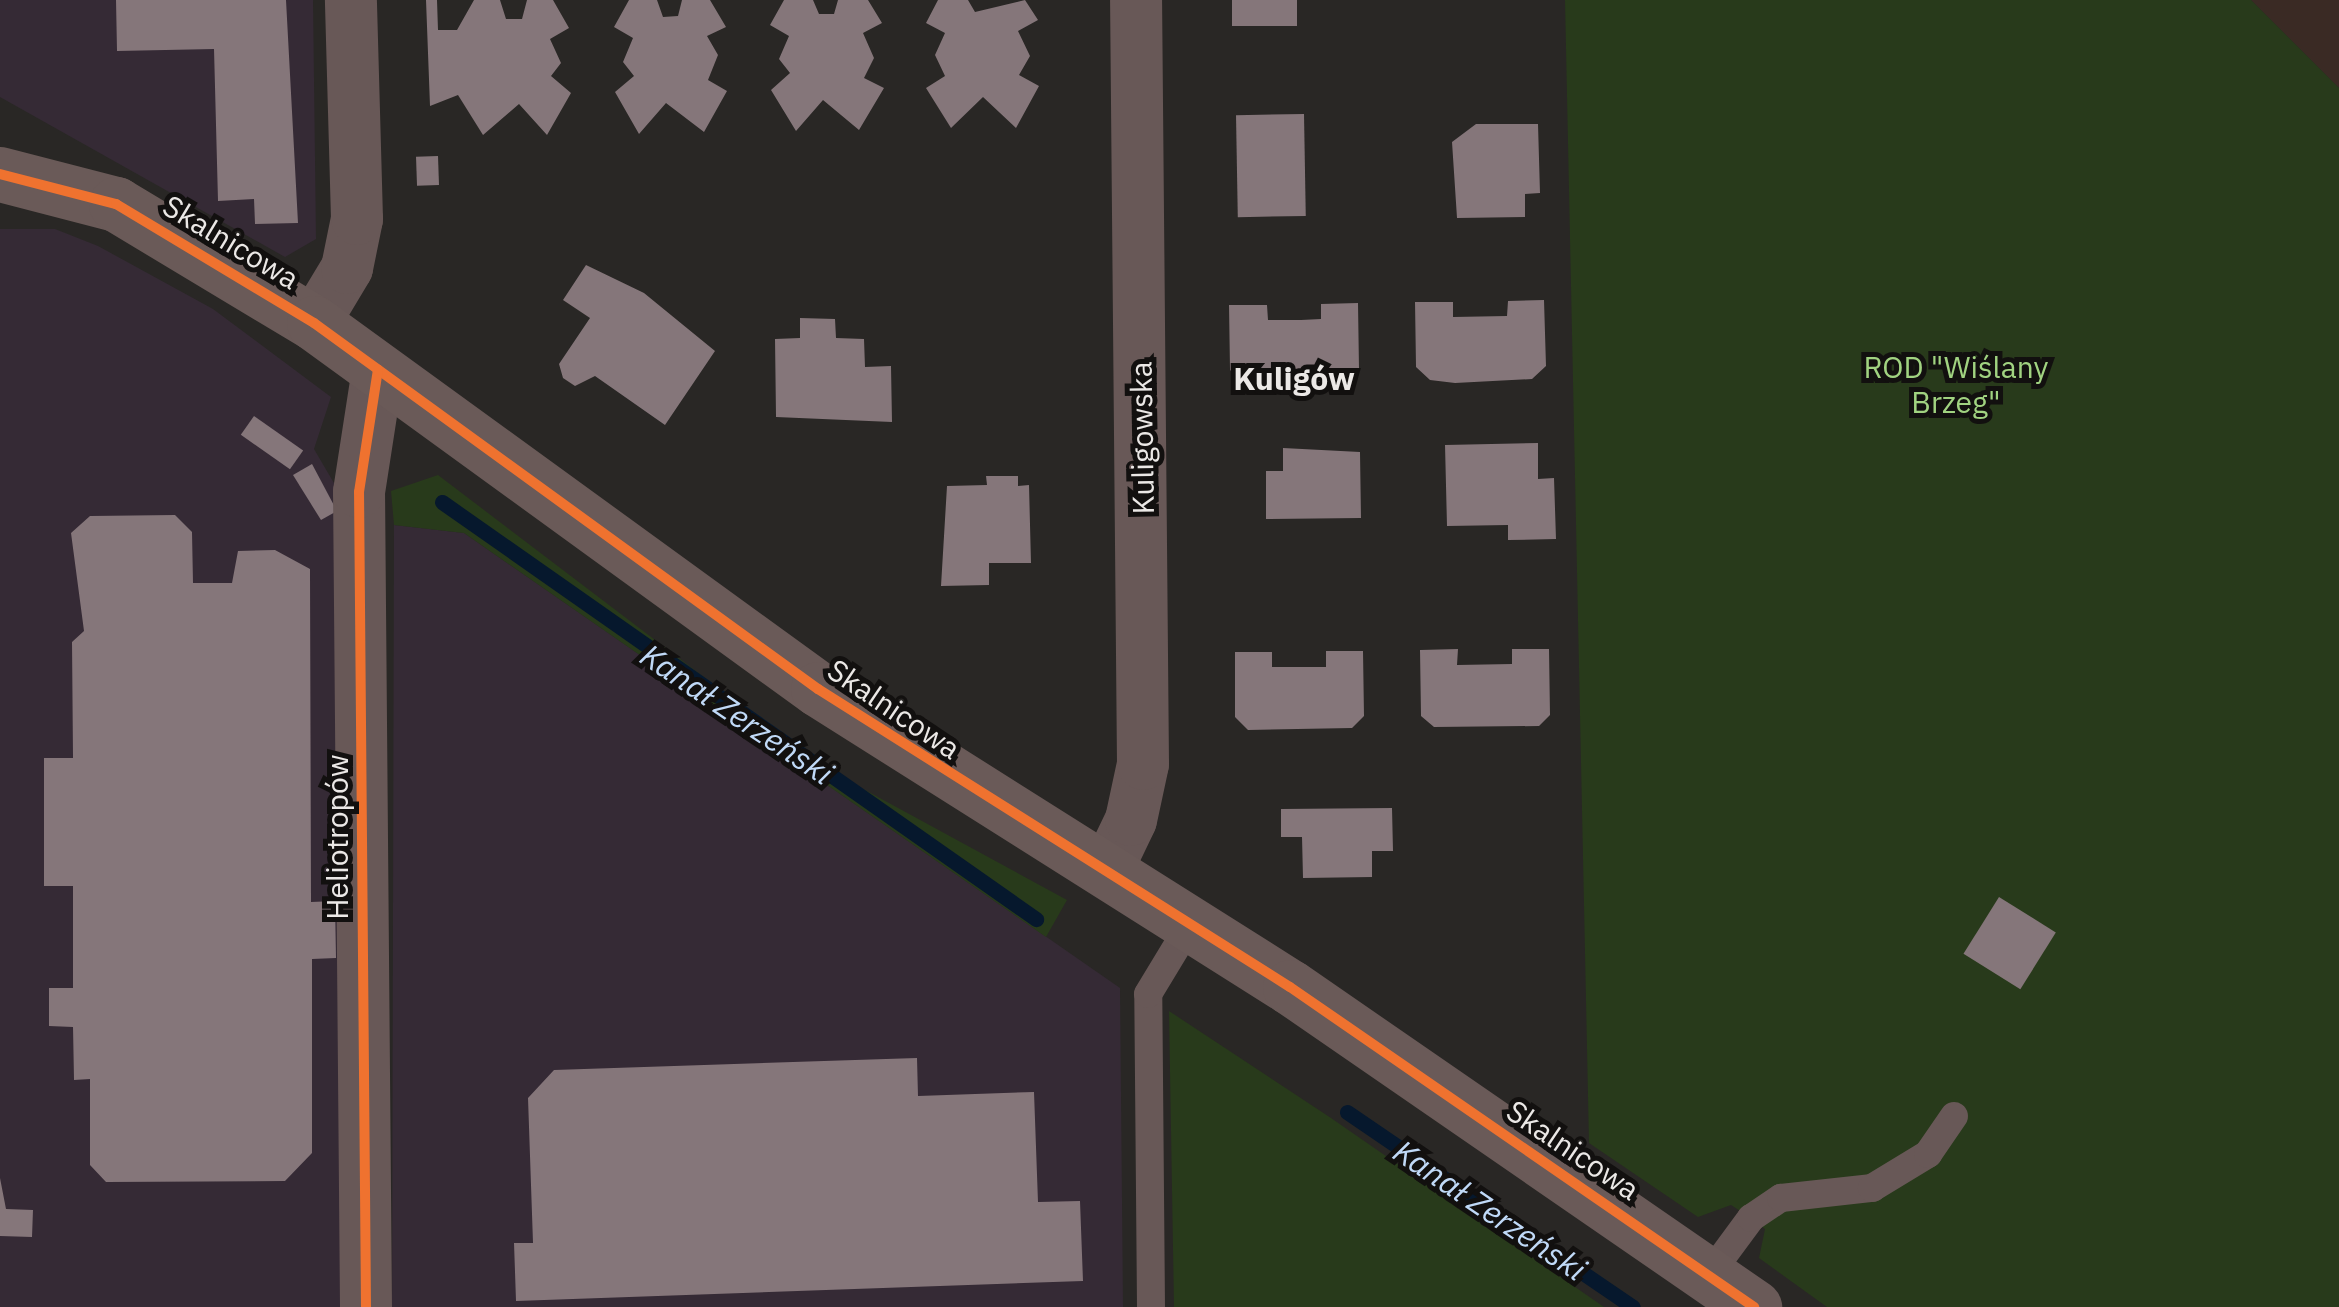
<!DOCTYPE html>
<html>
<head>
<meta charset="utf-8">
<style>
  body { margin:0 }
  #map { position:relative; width:2339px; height:1307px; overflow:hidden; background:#292725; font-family:"IBM Plex Sans",sans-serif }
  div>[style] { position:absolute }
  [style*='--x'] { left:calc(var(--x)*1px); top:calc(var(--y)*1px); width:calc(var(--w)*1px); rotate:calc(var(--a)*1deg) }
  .commercial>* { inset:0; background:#352a35 }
  .industrial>* { inset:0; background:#3a2a24 }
  .green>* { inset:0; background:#283a1b }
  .stream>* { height:15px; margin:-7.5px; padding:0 7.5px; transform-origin:7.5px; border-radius:7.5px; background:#06182d }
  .building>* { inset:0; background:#85767a; transform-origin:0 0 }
  .lane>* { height:28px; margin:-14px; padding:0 14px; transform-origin:14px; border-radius:14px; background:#685857 }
  .street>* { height:52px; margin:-26px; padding:0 26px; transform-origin:26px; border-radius:26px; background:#685857 }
  .secondary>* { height:55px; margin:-27.5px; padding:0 27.5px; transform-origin:27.5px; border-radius:27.5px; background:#6a5a58 }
  .cycleway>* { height:10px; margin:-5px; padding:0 5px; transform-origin:5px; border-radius:5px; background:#ef722f }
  span { translate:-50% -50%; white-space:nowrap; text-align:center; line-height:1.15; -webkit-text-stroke:10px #12100f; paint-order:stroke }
  .street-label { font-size:30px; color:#ebe8e6 }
  .park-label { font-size:30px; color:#a1d381 }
  .neighbourhood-label { font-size:32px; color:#ebe8e6; font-weight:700 }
  .water-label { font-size:32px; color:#c0d9f7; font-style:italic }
</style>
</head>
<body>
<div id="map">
  <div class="commercial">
    <div style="clip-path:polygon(0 0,313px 0,316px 239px,285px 257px,0 97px)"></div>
    <div style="clip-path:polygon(0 229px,55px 229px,98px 246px,213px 309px,331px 397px,314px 449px,338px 490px,344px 1307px,0 1307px)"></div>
    <div style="clip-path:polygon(394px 525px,464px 533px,1120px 988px,1123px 1307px,392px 1307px)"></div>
  </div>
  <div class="industrial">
    <div style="clip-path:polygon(2251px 0,2339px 0,2339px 88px)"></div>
  </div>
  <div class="green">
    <div style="clip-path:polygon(1565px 0,2251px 0,2339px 88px,2339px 1307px,1827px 1307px,1759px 1258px,1765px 1229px,1751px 1218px,1731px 1205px,1698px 1217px,1589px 1143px)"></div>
    <div style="clip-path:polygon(438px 475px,821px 766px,1067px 900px,1046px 937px,464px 533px,394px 525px,391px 491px)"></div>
    <div style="clip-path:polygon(1169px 1011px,1331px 1118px,1604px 1307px,1174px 1307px)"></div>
  </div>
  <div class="stream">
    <div style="--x:442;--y:502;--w:726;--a:35.07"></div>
    <div style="--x:1347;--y:1112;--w:346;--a:34.3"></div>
  </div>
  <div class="building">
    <div style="clip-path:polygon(116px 0,286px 0,298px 223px,255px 224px,254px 199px,218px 201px,214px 49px,117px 51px)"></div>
    <div style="clip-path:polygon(426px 0,437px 0,438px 30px,457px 30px,474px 0,500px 0,506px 19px,522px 19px,527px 0,553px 0,569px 28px,550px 39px,561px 63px,551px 76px,571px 93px,547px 135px,519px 104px,483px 135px,458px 95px,430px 106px)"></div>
    <div style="clip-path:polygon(629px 0,657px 0,663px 17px,678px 16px,682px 0,710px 0,726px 27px,707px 36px,718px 55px,708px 80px,727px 91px,704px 132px,666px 103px,639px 134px,615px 92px,634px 76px,623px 62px,633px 38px,614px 27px)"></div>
    <div style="clip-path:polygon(784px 0,813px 0,819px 14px,834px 14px,838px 0,868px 0,882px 23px,863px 33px,874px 58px,864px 78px,884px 88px,859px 130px,823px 100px,796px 131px,771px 90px,790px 73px,779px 59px,789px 36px,770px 25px)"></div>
    <div style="clip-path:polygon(938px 0,968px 0,975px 12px,1025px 0,1038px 20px,1018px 31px,1030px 56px,1019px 75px,1039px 86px,1016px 128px,983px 97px,951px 128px,926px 88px,945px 76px,935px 55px,945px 33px,926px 23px)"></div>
    <div style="left:1232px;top:0;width:65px;height:26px"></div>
    <div style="left:1304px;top:114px;width:102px;height:68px;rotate:89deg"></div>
    <div style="clip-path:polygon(1476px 124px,1538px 124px,1540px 193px,1525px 194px,1525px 217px,1457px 218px,1452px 142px)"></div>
    <div style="left:438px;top:156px;width:29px;height:22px;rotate:88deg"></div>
    <div style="clip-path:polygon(586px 265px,644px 293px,715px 351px,665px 425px,595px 376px,575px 386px,563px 378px,559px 364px,590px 318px,563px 300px)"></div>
    <div style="clip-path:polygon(1544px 300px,1546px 366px,1532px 379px,1455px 383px,1430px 380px,1416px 367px,1415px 302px,1453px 302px,1453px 317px,1507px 316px,1508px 301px)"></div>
    <div style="clip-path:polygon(1358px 303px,1359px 369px,1346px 382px,1244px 383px,1230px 370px,1229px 305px,1267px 305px,1268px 320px,1301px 320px,1321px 319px,1321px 304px)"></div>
    <div style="clip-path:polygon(800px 318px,835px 319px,836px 338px,864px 339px,865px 367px,891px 366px,892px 422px,776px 417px,775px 339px,800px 338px)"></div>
    <div style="left:254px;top:416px;width:60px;height:23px;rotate:35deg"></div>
    <div style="clip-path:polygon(1538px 443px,1538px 479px,1554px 478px,1556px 539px,1508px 540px,1508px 525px,1447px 526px,1445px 445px)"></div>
    <div style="clip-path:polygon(1283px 448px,1360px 452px,1361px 518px,1266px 519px,1266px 471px,1283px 471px)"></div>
    <div style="clip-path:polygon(312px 464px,337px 511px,321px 520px,293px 475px)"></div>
    <div style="clip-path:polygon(986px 476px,1018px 476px,1018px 486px,1029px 485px,1031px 563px,989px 563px,989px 585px,941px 586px,947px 486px,987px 485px)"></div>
    <div style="clip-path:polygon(175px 515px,192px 532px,193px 583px,232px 583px,238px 551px,275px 550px,310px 569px,311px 902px,335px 901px,336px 958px,312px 959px,312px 1153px,285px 1181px,106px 1182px,90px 1165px,90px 1079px,74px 1080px,73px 1027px,49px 1026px,49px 988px,73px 988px,73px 886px,44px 886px,44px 758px,73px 758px,72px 642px,84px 631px,71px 533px,90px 516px)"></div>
    <div style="clip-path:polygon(1458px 649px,1457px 665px,1512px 664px,1512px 649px,1549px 649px,1550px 715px,1539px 726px,1434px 727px,1421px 716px,1420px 650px)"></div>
    <div style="clip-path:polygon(1326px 651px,1363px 651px,1364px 716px,1352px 728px,1248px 730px,1235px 717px,1235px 652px,1272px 652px,1272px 667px,1326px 667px)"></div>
    <div style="clip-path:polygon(1392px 808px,1393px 851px,1372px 851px,1372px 877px,1303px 878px,1302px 837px,1281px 837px,1281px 809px)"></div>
    <div style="left:1999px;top:897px;width:67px;height:67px;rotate:32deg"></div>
    <div style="clip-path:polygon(917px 1058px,918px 1096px,1034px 1092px,1038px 1202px,1080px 1201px,1083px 1281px,516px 1301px,514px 1243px,533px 1243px,528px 1098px,554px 1070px)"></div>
    <div style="clip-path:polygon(0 1178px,6px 1209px,33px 1210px,32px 1237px,0 1236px)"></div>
  </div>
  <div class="lane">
    <div style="--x:1709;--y:1275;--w:71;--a:-53.6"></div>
    <div style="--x:1751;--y:1218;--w:36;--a:-34"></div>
    <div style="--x:1781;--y:1198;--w:92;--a:-6.3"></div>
    <div style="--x:1872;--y:1188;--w:66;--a:-31.3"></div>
    <div style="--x:1928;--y:1154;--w:46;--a:-55.6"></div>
    <div style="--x:1151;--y:1307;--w:313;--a:-90.5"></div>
    <div style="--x:1148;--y:994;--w:83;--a:-58.8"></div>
  </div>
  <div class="street">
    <div style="--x:314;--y:323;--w:64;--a:-59"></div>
    <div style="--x:347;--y:268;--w:50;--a:-78.5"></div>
    <div style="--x:357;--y:219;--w:219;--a:-91.6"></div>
    <div style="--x:1107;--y:870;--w:55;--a:-64.4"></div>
    <div style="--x:1131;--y:820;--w:57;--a:-77.9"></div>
    <div style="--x:1143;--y:764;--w:764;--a:-90.52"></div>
    <div style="--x:366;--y:1307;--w:815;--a:-90.49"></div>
    <div style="--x:359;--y:492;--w:124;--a:-81.2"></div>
  </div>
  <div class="secondary">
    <div style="--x:0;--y:174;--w:120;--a:14.5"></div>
    <div style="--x:116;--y:204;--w:231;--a:31"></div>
    <div style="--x:314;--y:323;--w:623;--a:35.99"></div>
    <div style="--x:818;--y:689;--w:558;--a:32.27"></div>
    <div style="--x:1290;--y:987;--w:564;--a:34.59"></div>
  </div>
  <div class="cycleway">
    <div style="--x:0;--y:174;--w:120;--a:14.5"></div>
    <div style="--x:116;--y:204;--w:231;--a:31"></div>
    <div style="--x:314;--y:323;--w:623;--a:35.99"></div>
    <div style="--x:818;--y:689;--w:558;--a:32.27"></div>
    <div style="--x:1290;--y:987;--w:564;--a:34.59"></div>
    <div style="--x:366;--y:1307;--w:815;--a:-90.49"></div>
    <div style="--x:359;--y:492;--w:124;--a:-81.2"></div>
  </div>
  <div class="street-label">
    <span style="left:231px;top:242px;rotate:31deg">Skalnicowa</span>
    <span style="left:1142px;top:438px;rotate:-91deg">Kuligowska</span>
    <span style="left:894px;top:709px;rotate:34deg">Skalnicowa</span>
    <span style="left:337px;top:837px;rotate:-90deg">Heliotropów</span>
    <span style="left:1573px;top:1150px;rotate:34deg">Skalnicowa</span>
  </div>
  <div class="park-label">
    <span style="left:1956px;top:384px">ROD "Wiślany<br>Brzeg"</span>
  </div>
  <div class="neighbourhood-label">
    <span style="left:1294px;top:378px">Kuligów</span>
  </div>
  <div class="water-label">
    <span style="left:737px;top:714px;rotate:34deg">Kanał Zerzeński</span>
    <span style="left:1490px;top:1210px;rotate:34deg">Kanał Zerzeński</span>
  </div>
</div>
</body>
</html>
